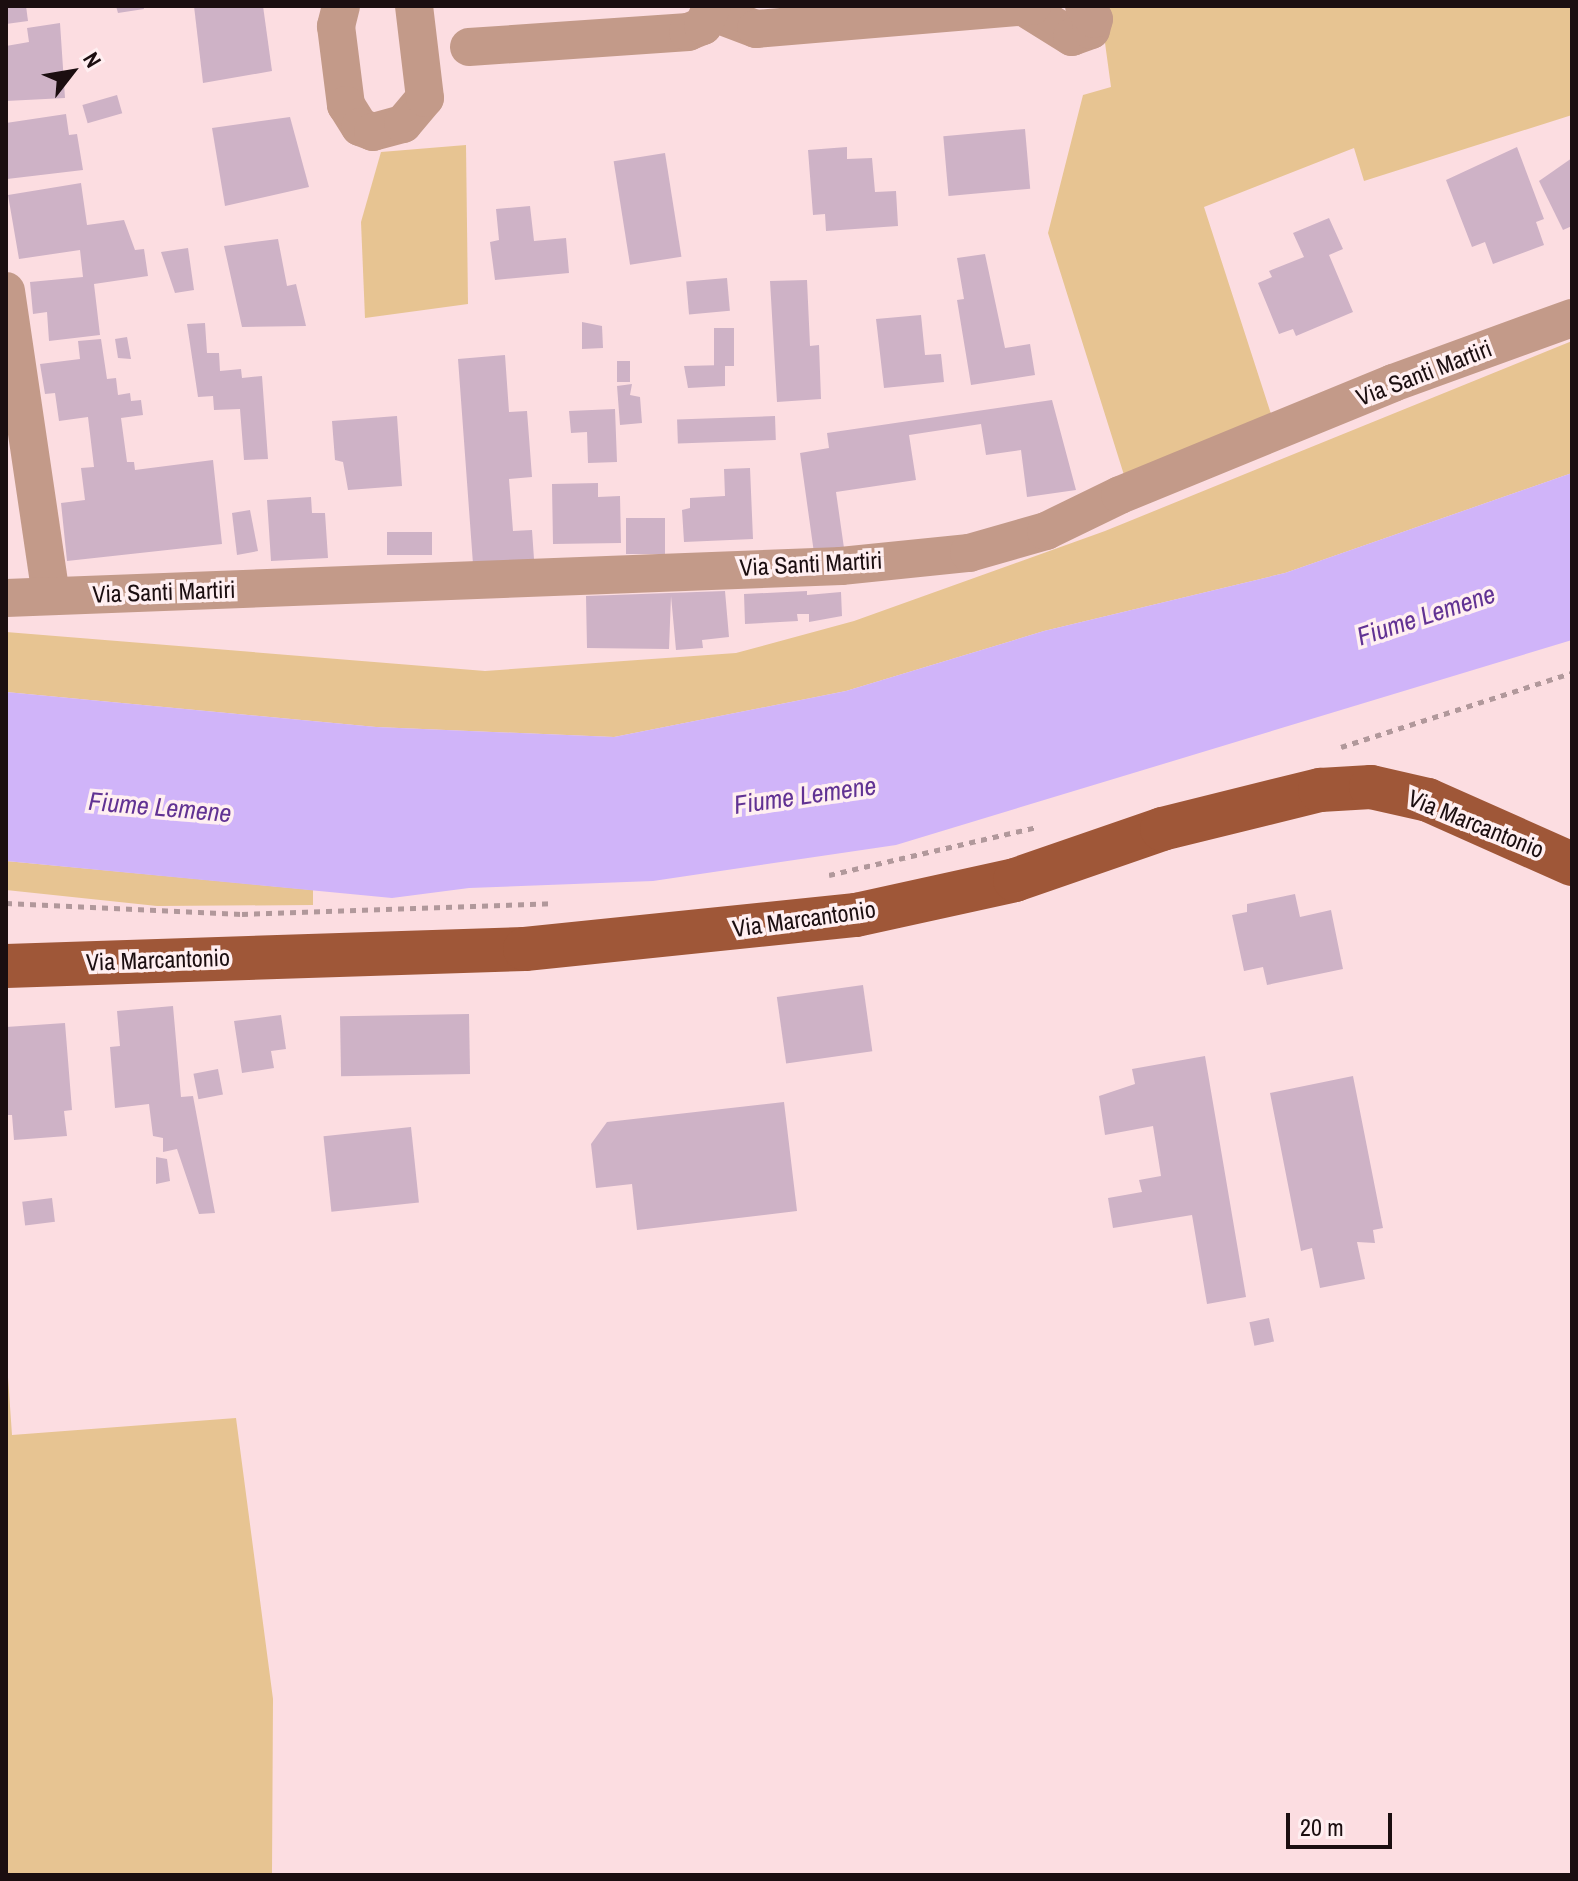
<!DOCTYPE html>
<html>
<head>
<meta charset="utf-8">
<style>
  body { margin:0 }
  #map { position:relative; width:1578px; height:1881px; overflow:hidden; background:#fcdde1; font-family:"Archivo Narrow",sans-serif }
  div>[style] { position:absolute }
  [style*='--x'] { left:calc(var(--x)*1px); top:calc(var(--y)*1px); width:calc(var(--w)*1px); rotate:calc(var(--a)*1deg) }
  .green>* { inset:0; background:#e7c492 }
  .water>* { inset:0; background:#d0b4f9 }
  .building>* { inset:0; background:#ceb2c6; transform-origin:0 0 }
  .path>* { height:5px; margin-top:-2.5px; transform-origin:0; background:repeating-linear-gradient(90deg,#b1989b 0 6px,transparent 0 12px) }
  .minor>* { height:38px; margin:-19px; padding:0 19px; transform-origin:19px; border-radius:19px; background:#c39a89 }
  .major>* { height:44px; margin:-22px; padding:0 22px; transform-origin:22px; border-radius:22px; background:#9f5738 }
  span { translate:-50% -50%; white-space:nowrap; text-align:center; line-height:1.15; -webkit-text-stroke:7px #ffeff1; paint-order:stroke }
  .street-label { font-size:24px; color:#1b0e10 }
  .water-label { font-size:26px; color:#613293; font-style:italic }
  .frame { position:absolute; inset:0; border:8px solid #1b0e10; pointer-events:none }
  .north { position:absolute; left:32px; top:32px; width:80px; height:80px; -webkit-text-stroke:6px #ffeff1; paint-order:stroke; rotate:59deg; font-size:22px; font-weight:700; line-height:32px; text-align:center; color:#1b0e10 }
  .north::after { content:''; display:block; margin:auto; width:28px; height:36px; background:#1b0e10; clip-path:polygon(50% 0,100% 100%,50% 72%,0 100%) }
  .scale { position:absolute; left:1286px; top:1813px; width:106px; height:36px; box-sizing:border-box; border:4px solid #1b0e10; border-top:0; padding-left:10px; font-size:24px; line-height:28px; white-space:nowrap; color:#1b0e10; -webkit-text-stroke:6px #ffeff1; paint-order:stroke }
</style>
</head>
<body>
<div id="map">
  <div class="green">
    <div style="clip-path:polygon(1100px 6px,1572px 6px,1572px 115px,1364px 181px,1354px 148px,1204px 207px,1271px 414px,1124px 475px,1048px 233px,1083px 95px,1111px 87px)"></div>
    <div style="clip-path:polygon(466px 145px,468px 304px,365px 318px,361px 222px,381px 152px)"></div>
    <div style="clip-path:polygon(1572px 341px,1572px 473px,1285px 573px,1044px 631px,846px 691px,614px 737px,376px 727px,6px 692px,6px 632px,485px 671px,736px 653px,854px 621px,1105px 531px)"></div>
    <div style="clip-path:polygon(6px 861px,313px 890px,313px 905px,157px 906px,6px 890px)"></div>
    <div style="clip-path:polygon(6px 1348px,12px 1435px,236px 1418px,273px 1699px,272px 1875px,6px 1875px)"></div>
  </div>
  <div class="water">
    <div style="clip-path:polygon(1572px 473px,1572px 640px,896px 845px,653px 881px,469px 888px,392px 898px,6px 861px,6px 692px,376px 727px,614px 737px,846px 691px,1044px 631px,1285px 573px)"></div>
  </div>
  <div class="building">
    <div style="clip-path:polygon(6px 6px,26px 6px,28px 21px,6px 24px)"></div>
    <div style="clip-path:polygon(116px 6px,143px 6px,144px 9px,118px 13px)"></div>
    <div style="clip-path:polygon(194px 6px,263px 6px,272px 71px,203px 83px)"></div>
    <div style="clip-path:polygon(60px 23px,65px 98px,6px 101px,6px 46px,29px 42px,27px 28px)"></div>
    <div style="left:117px;top:95px;width:19px;height:36px;rotate:74deg"></div>
    <div style="clip-path:polygon(66px 114px,69px 135px,77px 134px,83px 170px,7px 179px,6px 123px)"></div>
    <div style="clip-path:polygon(290px 117px,309px 187px,225px 206px,212px 128px)"></div>
    <div style="left:1025px;top:129px;width:60px;height:82px;rotate:85deg"></div>
    <div style="clip-path:polygon(847px 147px,847px 159px,872px 158px,875px 192px,896px 191px,898px 226px,826px 231px,825px 214px,813px 215px,808px 150px)"></div>
    <div style="clip-path:polygon(1517px 147px,1544px 219px,1536px 222px,1544px 245px,1493px 264px,1485px 242px,1472px 247px,1446px 180px)"></div>
    <div style="left:665px;top:153px;width:105px;height:52px;rotate:81deg"></div>
    <div style="clip-path:polygon(1572px 158px,1572px 226px,1563px 230px,1539px 181px)"></div>
    <div style="clip-path:polygon(81px 183px,87px 225px,124px 220px,135px 250px,144px 249px,148px 276px,94px 284px,100px 335px,49px 341px,47px 312px,33px 314px,30px 282px,83px 277px,80px 250px,19px 259px,8px 195px)"></div>
    <div style="clip-path:polygon(530px 206px,534px 241px,566px 238px,569px 273px,495px 280px,490px 242px,499px 240px,496px 209px)"></div>
    <div style="clip-path:polygon(1329px 218px,1343px 249px,1329px 255px,1353px 312px,1296px 336px,1293px 329px,1279px 334px,1258px 283px,1272px 277px,1269px 271px,1304px 257px,1293px 233px)"></div>
    <div style="clip-path:polygon(278px 239px,287px 286px,296px 284px,306px 326px,242px 327px,224px 246px)"></div>
    <div style="clip-path:polygon(188px 248px,194px 290px,175px 293px,161px 252px)"></div>
    <div style="clip-path:polygon(985px 254px,1005px 348px,1030px 344px,1035px 375px,971px 385px,957px 300px,964px 299px,957px 258px)"></div>
    <div style="left:727px;top:278px;width:33px;height:41px;rotate:85deg"></div>
    <div style="clip-path:polygon(807px 280px,810px 346px,819px 345px,821px 399px,777px 402px,770px 281px)"></div>
    <div style="clip-path:polygon(921px 315px,925px 355px,941px 354px,944px 382px,884px 388px,876px 319px)"></div>
    <div style="clip-path:polygon(582px 322px,602px 326px,603px 348px,582px 349px)"></div>
    <div style="clip-path:polygon(205px 323px,207px 353px,219px 353px,220px 371px,241px 369px,242px 378px,262px 376px,268px 459px,244px 460px,240px 409px,214px 410px,213px 396px,198px 397px,187px 324px)"></div>
    <div style="left:734px;top:328px;width:38px;height:20px;rotate:90deg"></div>
    <div style="clip-path:polygon(127px 337px,131px 359px,118px 358px,115px 339px)"></div>
    <div style="clip-path:polygon(101px 339px,107px 379px,116px 378px,118px 395px,130px 393px,131px 401px,141px 400px,143px 415px,121px 418px,127px 462px,134px 462px,135px 470px,213px 460px,222px 544px,67px 561px,61px 503px,85px 500px,81px 468px,94px 467px,88px 417px,59px 421px,55px 393px,45px 394px,40px 364px,80px 359px,78px 341px)"></div>
    <div style="clip-path:polygon(505px 355px,509px 412px,527px 411px,532px 477px,509px 479px,513px 531px,532px 530px,534px 559px,473px 564px,458px 359px)"></div>
    <div style="left:617px;top:361px;width:13px;height:21px"></div>
    <div style="clip-path:polygon(725px 365px,725px 386px,688px 388px,684px 366px)"></div>
    <div style="clip-path:polygon(632px 384px,630px 395px,640px 397px,642px 423px,620px 425px,617px 386px)"></div>
    <div style="clip-path:polygon(1052px 400px,1076px 490px,1027px 497px,1021px 450px,986px 455px,981px 424px,909px 435px,916px 480px,836px 492px,844px 548px,814px 553px,800px 453px,829px 448px,827px 433px)"></div>
    <div style="clip-path:polygon(615px 409px,617px 462px,588px 463px,587px 432px,571px 433px,569px 411px)"></div>
    <div style="clip-path:polygon(397px 416px,402px 486px,348px 490px,343px 462px,335px 460px,332px 421px)"></div>
    <div style="left:775px;top:416px;width:24px;height:98px;rotate:88deg"></div>
    <div style="clip-path:polygon(750px 468px,753px 539px,684px 542px,682px 510px,690px 508px,690px 498px,725px 496px,724px 469px)"></div>
    <div style="clip-path:polygon(598px 483px,598px 497px,620px 496px,621px 543px,553px 544px,552px 484px)"></div>
    <div style="clip-path:polygon(311px 497px,312px 513px,325px 513px,328px 558px,271px 561px,267px 500px)"></div>
    <div style="clip-path:polygon(250px 510px,258px 551px,237px 555px,232px 513px)"></div>
    <div style="left:626px;top:518px;width:39px;height:36px"></div>
    <div style="left:387px;top:532px;width:45px;height:23px"></div>
    <div style="clip-path:polygon(725px 591px,729px 637px,702px 640px,703px 648px,676px 650px,671px 596px,669px 649px,587px 648px,586px 596px)"></div>
    <div style="clip-path:polygon(807px 591px,807px 595px,841px 592px,842px 616px,809px 622px,809px 614px,797px 614px,798px 621px,745px 624px,744px 594px)"></div>
    <div style="clip-path:polygon(1295px 894px,1300px 917px,1331px 910px,1343px 969px,1267px 985px,1263px 967px,1244px 971px,1232px 915px,1247px 912px,1247px 904px)"></div>
    <div style="left:863px;top:985px;width:67px;height:87px;rotate:82deg"></div>
    <div style="clip-path:polygon(173px 1006px,181px 1097px,193px 1096px,215px 1213px,199px 1214px,177px 1149px,163px 1152px,163px 1138px,153px 1136px,149px 1104px,115px 1108px,110px 1047px,120px 1046px,117px 1011px)"></div>
    <div style="left:469px;top:1014px;width:60px;height:129px;rotate:89deg"></div>
    <div style="clip-path:polygon(281px 1015px,286px 1049px,271px 1051px,274px 1068px,242px 1073px,234px 1021px)"></div>
    <div style="clip-path:polygon(65px 1023px,72px 1110px,64px 1111px,67px 1136px,14px 1140px,12px 1115px,6px 1115px,6px 1027px)"></div>
    <div style="clip-path:polygon(1205px 1056px,1246px 1297px,1207px 1304px,1192px 1215px,1113px 1228px,1108px 1198px,1142px 1192px,1139px 1180px,1161px 1176px,1153px 1126px,1105px 1135px,1099px 1096px,1135px 1084px,1132px 1069px)"></div>
    <div style="left:218px;top:1069px;width:26px;height:25px;rotate:79deg"></div>
    <div style="clip-path:polygon(1353px 1076px,1383px 1228px,1373px 1230px,1375px 1243px,1357px 1242px,1365px 1279px,1320px 1288px,1312px 1248px,1301px 1251px,1270px 1093px)"></div>
    <div style="clip-path:polygon(784px 1102px,797px 1211px,637px 1230px,632px 1184px,596px 1188px,591px 1144px,607px 1122px)"></div>
    <div style="left:411px;top:1127px;width:76px;height:88px;rotate:84deg"></div>
    <div style="clip-path:polygon(156px 1157px,167px 1159px,170px 1181px,156px 1184px)"></div>
    <div style="left:52px;top:1198px;width:24px;height:30px;rotate:83deg"></div>
    <div style="left:1269px;top:1318px;width:24px;height:20px;rotate:78deg"></div>
  </div>
  <div class="path">
    <div style="--x:1341;--y:747;--w:243;--a:-17.8"></div>
    <div style="--x:829;--y:875;--w:213;--a:-13"></div>
    <div style="--x:6;--y:903;--w:236;--a:2.7"></div>
    <div style="--x:242;--y:914;--w:310;--a:-2"></div>
  </div>
  <div class="minor">
    <div style="--x:341;--y:6;--w:21;--a:104"></div>
    <div style="--x:336;--y:26;--w:80;--a:82.8"></div>
    <div style="--x:346;--y:105;--w:26;--a:58"></div>
    <div style="--x:360;--y:127;--w:14;--a:21"></div>
    <div style="--x:373;--y:132;--w:31;--a:-15"></div>
    <div style="--x:403;--y:124;--w:34;--a:-50"></div>
    <div style="--x:425;--y:98;--w:93;--a:-96.8"></div>
    <div style="--x:1027;--y:9;--w:53;--a:31.9"></div>
    <div style="--x:1072;--y:37;--w:20;--a:-20"></div>
    <div style="--x:1091;--y:30;--w:11;--a:-75"></div>
    <div style="--x:1094;--y:19;--w:16;--a:-128"></div>
    <div style="--x:711;--y:12;--w:48;--a:20.7"></div>
    <div style="--x:756;--y:29;--w:277;--a:-4.8"></div>
    <div style="--x:469;--y:47;--w:220;--a:-3.9"></div>
    <div style="--x:688;--y:32;--w:16;--a:-22"></div>
    <div style="--x:703;--y:26;--w:22;--a:-66"></div>
    <div style="--x:6;--y:291;--w:308;--a:81.6"></div>
    <div style="--x:6;--y:598;--w:836;--a:-2.19"></div>
    <div style="--x:841;--y:566;--w:129;--a:-5.8"></div>
    <div style="--x:969;--y:553;--w:80;--a:-15.9"></div>
    <div style="--x:1046;--y:531;--w:82;--a:-25.9"></div>
    <div style="--x:1120;--y:495;--w:295;--a:-22.3"></div>
    <div style="--x:1393;--y:383;--w:190;--a:-20"></div>
  </div>
  <div class="major">
    <div style="--x:6;--y:966;--w:519;--a:-1.88"></div>
    <div style="--x:525;--y:949;--w:333;--a:-5.9"></div>
    <div style="--x:856;--y:915;--w:163;--a:-12.4"></div>
    <div style="--x:1015;--y:880;--w:156;--a:-19.1"></div>
    <div style="--x:1162;--y:829;--w:163;--a:-13.9"></div>
    <div style="--x:1320;--y:790;--w:51;--a:-3.4"></div>
    <div style="--x:1371;--y:787;--w:58;--a:12.8"></div>
    <div style="--x:1428;--y:800;--w:158;--a:24"></div>
  </div>
  <div class="street-label">
    <span style="left:1424px;top:373px;rotate:-21deg">Via Santi Martiri</span>
    <span style="left:811px;top:564px;rotate:-3deg">Via Santi Martiri</span>
    <span style="left:164px;top:592px;rotate:-2deg">Via Santi Martiri</span>
    <span style="left:1476px;top:824px;rotate:22deg">Via Marcantonio</span>
    <span style="left:804px;top:919px;rotate:-8deg">Via Marcantonio</span>
    <span style="left:158px;top:960px;rotate:-2deg">Via Marcantonio</span>
  </div>
  <div class="water-label">
    <span style="left:1426px;top:615px;rotate:-18deg">Fiume Lemene</span>
    <span style="left:805px;top:795px;rotate:-8deg">Fiume Lemene</span>
    <span style="left:160px;top:807px;rotate:5deg">Fiume Lemene</span>
  </div>
  <div class="frame"></div>
  <div class="north">N</div>
  <div class="scale">20 m</div>
</div>
</body>
</html>
